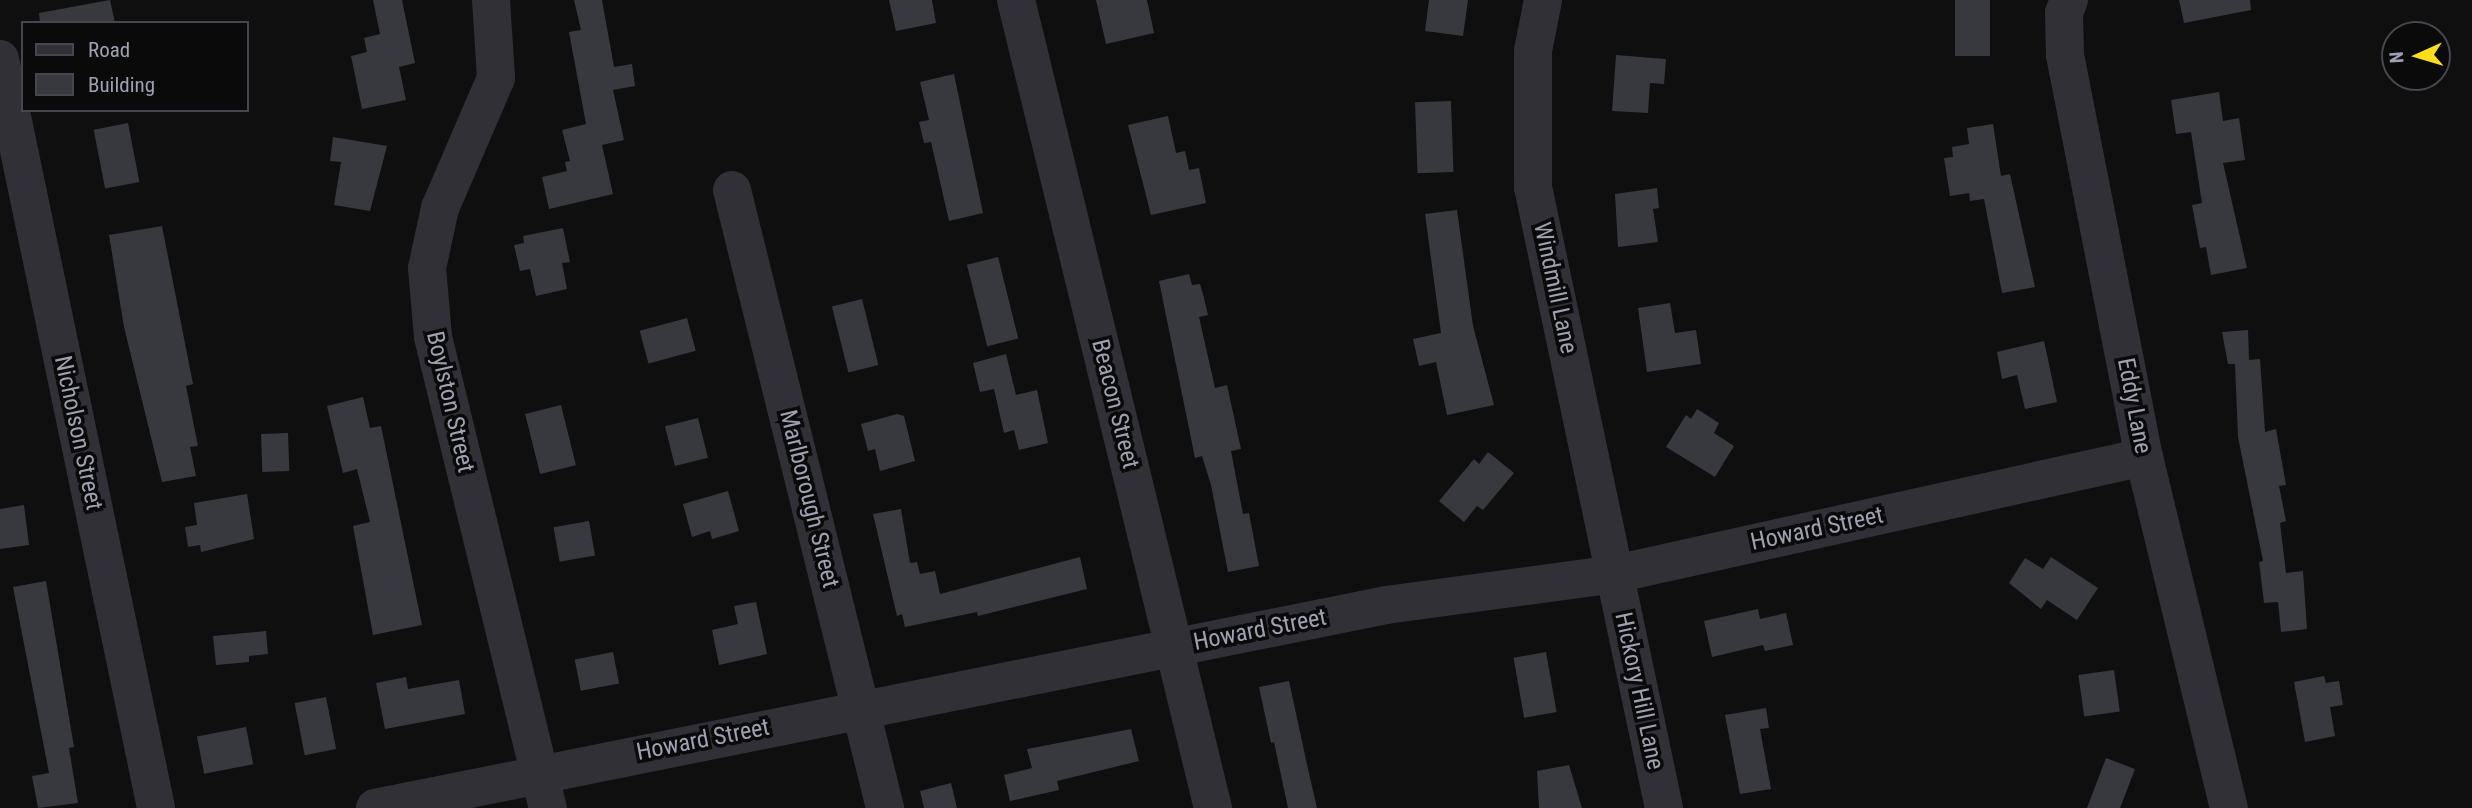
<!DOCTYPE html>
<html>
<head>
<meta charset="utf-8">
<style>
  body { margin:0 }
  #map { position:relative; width:2472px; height:808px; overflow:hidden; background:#0f0f10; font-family:"Roboto Condensed",sans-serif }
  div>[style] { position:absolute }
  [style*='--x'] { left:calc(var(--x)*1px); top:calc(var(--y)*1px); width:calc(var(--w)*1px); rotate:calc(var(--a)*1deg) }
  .building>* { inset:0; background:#38393e; transform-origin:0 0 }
  .minor>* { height:38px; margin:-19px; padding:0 19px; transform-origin:19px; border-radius:19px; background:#303036 }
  span { translate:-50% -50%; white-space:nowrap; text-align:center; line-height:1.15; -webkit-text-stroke:7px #0a0a0b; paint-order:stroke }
  .street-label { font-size:24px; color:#9fa1b2 }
  .legend { position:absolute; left:21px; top:21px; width:228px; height:91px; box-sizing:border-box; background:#0a0a0b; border:2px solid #46464e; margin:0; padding:9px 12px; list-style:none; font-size:21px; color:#9fa1b2 }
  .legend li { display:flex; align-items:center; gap:14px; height:35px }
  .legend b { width:35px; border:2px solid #46464e }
  .north { position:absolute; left:2381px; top:21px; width:70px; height:70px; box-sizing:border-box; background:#0a0a0b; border:2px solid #46464e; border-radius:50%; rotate:266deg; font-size:19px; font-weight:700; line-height:28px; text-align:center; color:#9fa1b2 }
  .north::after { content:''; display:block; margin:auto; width:24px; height:32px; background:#fcde1b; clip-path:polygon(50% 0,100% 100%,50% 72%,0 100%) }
</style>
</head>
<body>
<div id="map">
  <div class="building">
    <div style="clip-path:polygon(110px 0,115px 23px,40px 23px,39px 13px)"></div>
    <div style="clip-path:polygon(373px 0,402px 0,415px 63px,399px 67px,406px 100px,362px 109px,351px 56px,367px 52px,364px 38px,380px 34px)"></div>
    <div style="clip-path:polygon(574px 0,602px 0,614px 67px,632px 64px,635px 86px,613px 90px,624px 140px,602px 145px,613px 194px,549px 209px,542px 177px,567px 171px,565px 162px,570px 161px,562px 130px,586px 124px,569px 32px,581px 30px)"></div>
    <div style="clip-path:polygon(889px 0,932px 0,936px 23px,896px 31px)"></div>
    <div style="clip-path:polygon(1096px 0,1147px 0,1154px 33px,1106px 44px)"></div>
    <div style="clip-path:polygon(1429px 0,1468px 0,1463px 36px,1425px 31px)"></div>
    <div style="left:1955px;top:0;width:35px;height:56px"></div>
    <div style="clip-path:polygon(2179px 0,2250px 0,2251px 10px,2184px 23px)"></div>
    <div style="clip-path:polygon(1616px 55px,1666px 59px,1664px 84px,1650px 83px,1648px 113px,1612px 111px)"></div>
    <div style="clip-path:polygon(954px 74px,983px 213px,949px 221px,931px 142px,924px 143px,919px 122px,929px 120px,920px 82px)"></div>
    <div style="clip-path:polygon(2219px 92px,2223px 121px,2239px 118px,2245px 160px,2223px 163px,2247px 268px,2211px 275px,2206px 247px,2200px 248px,2192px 205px,2202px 203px,2191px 132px,2176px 134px,2171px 100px)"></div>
    <div style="left:1451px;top:101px;width:71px;height:36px;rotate:88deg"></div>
    <div style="clip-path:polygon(1168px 116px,1176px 153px,1185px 151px,1189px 170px,1199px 168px,1206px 203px,1151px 215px,1128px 125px)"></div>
    <div style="left:128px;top:123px;width:60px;height:35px;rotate:79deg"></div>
    <div style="clip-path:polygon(1993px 124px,2001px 176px,2010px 174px,2035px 287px,2002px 293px,1984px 199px,1970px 201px,1969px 193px,1950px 196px,1944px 158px,1953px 157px,1952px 147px,1969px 144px,1967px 128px)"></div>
    <div style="clip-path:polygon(333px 137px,387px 146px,370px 211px,334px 205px,341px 162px,330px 161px)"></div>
    <div style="clip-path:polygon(1657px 188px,1659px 208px,1653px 209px,1658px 242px,1618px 247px,1615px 194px)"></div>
    <div style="clip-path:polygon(1457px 210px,1473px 326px,1494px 405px,1447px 415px,1436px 362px,1419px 366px,1413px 339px,1441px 333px,1425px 214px)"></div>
    <div style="clip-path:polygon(162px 226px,193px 384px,186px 386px,198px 446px,190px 447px,196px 476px,162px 482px,124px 327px,109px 235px)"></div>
    <div style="clip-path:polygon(563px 228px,570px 262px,562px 263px,567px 289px,536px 296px,530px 269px,520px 271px,514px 245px,524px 243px,523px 236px)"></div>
    <div style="left:998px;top:257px;width:84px;height:32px;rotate:76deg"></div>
    <div style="clip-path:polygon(1189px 274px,1192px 285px,1200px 284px,1204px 298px,1208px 315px,1199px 317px,1215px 388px,1227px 385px,1241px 449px,1231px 451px,1243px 514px,1249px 513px,1259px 566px,1228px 572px,1211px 485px,1202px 456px,1195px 458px,1159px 281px)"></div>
    <div style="left:862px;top:299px;width:68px;height:31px;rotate:76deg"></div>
    <div style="clip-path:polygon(1670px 303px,1675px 333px,1696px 330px,1701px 364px,1647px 372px,1638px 308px)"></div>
    <div style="left:687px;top:318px;width:34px;height:49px;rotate:75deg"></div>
    <div style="clip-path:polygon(2248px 330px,2249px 360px,2260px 359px,2265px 432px,2276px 429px,2286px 485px,2279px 486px,2286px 521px,2280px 523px,2286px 573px,2303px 571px,2307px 629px,2281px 632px,2278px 602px,2264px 603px,2259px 562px,2263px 561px,2238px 437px,2235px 364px,2228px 364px,2222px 332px)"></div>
    <div style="clip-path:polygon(2044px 341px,2057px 402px,2025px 409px,2017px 375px,2002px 379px,1997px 352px)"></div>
    <div style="clip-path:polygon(1006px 354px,1016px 395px,1037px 390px,1048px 443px,1019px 450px,1014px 430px,1004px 433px,994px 389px,980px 392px,973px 363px)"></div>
    <div style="clip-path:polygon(363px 397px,370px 428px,381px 426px,422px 625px,373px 635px,353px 526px,370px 522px,357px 469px,343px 473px,327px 406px)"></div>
    <div style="left:561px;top:405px;width:62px;height:37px;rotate:76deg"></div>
    <div style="clip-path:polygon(1697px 409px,1719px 423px,1714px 433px,1734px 446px,1715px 477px,1666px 447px,1686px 415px,1691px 419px)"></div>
    <div style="clip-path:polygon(897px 414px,904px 416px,915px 461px,880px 471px,875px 449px,868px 451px,861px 424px)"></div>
    <div style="left:698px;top:418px;width:41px;height:34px;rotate:76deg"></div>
    <div style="left:288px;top:433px;width:38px;height:27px;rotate:88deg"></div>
    <div style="clip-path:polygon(1488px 452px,1514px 473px,1483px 510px,1477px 506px,1464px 522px,1439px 501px,1474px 459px,1479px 464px)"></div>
    <div style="clip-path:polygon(728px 491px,739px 531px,712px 539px,710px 531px,692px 537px,683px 504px)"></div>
    <div style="clip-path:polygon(247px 494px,254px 539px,201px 552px,200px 545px,188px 547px,185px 527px,197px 525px,194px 503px)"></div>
    <div style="clip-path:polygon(24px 505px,29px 545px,0 549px,0 509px)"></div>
    <div style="clip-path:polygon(901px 509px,910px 563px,917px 562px,920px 574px,935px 571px,940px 594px,1080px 557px,1087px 589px,978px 616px,977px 612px,905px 627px,902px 614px,897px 616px,873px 514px)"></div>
    <div style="left:589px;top:521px;width:35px;height:36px;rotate:80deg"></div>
    <div style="clip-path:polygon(2051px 557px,2098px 588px,2077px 620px,2047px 600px,2041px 609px,2009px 583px,2025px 558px,2043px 569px)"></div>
    <div style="clip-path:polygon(46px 581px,74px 747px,69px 748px,78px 803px,38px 808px,32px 776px,49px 773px,13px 587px)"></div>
    <div style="clip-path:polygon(756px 602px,767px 654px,719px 665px,712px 630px,738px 624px,734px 606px)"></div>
    <div style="clip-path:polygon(1758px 609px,1760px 619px,1786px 613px,1793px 645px,1765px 651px,1763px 645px,1712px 657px,1704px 621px)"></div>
    <div style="clip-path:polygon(266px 631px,268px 654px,249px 656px,249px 662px,216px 665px,213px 636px)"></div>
    <div style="left:613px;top:652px;width:32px;height:39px;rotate:79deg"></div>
    <div style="left:1546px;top:652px;width:61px;height:33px;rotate:80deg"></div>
    <div style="left:2114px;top:670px;width:42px;height:36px;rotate:82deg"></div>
    <div style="clip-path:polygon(2324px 676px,2326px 683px,2339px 681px,2343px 705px,2330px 707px,2335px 736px,2305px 742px,2294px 682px)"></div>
    <div style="clip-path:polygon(406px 677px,408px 689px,459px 680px,465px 714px,385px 729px,376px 683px)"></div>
    <div style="clip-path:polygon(1289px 681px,1308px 769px,1317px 808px,1288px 808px,1274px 742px,1271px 743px,1259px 687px)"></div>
    <div style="left:326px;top:697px;width:53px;height:32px;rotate:79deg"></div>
    <div style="clip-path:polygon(1766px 708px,1769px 728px,1760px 729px,1771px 789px,1740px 794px,1725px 715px)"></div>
    <div style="left:246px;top:727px;width:38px;height:50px;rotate:79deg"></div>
    <div style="clip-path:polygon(1131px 729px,1139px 761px,1057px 781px,1059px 790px,1010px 801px,1004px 775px,1032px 768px,1027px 749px)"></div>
    <div style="clip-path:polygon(2106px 758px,2135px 769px,2120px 808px,2087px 808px)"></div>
    <div style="clip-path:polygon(1569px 765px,1582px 808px,1539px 808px,1537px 771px)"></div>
    <div style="clip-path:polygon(951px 783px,957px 808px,924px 808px,920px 791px)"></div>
  </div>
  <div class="minor">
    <div style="--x:491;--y:0;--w:78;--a:86.3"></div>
    <div style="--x:496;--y:78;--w:142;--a:113.3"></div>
    <div style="--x:440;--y:208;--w:61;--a:102.2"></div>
    <div style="--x:427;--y:268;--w:69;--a:85"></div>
    <div style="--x:433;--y:337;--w:485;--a:76.3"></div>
    <div style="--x:1016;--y:0;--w:832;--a:76.3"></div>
    <div style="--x:1543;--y:0;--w:52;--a:101.1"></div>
    <div style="--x:1533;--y:51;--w:136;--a:90"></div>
    <div style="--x:1533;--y:187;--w:635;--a:78.09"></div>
    <div style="--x:2069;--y:0;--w:14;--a:111"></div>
    <div style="--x:2064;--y:13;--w:42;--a:88.6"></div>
    <div style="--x:2065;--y:55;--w:410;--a:78.9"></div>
    <div style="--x:2144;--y:457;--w:361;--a:76.4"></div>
    <div style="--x:0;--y:59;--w:765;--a:78.23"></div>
    <div style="--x:732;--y:190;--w:637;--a:76.09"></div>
    <div style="--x:375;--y:808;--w:1031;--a:-11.35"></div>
    <div style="--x:1386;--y:605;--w:231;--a:-7.7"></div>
    <div style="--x:1615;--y:574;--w:542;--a:-12.47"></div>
  </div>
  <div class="street-label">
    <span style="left:1555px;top:288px;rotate:78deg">Windmill Lane</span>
    <span style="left:450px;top:402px;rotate:77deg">Boylston Street</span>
    <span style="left:1115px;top:404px;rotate:76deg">Beacon Street</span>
    <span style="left:2134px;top:406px;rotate:79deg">Eddy Lane</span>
    <span style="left:78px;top:433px;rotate:78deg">Nicholson Street</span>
    <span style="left:809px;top:499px;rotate:76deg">Marlborough Street</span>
    <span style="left:1817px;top:529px;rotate:-12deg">Howard Street</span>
    <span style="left:1260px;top:630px;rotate:-11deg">Howard Street</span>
    <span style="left:1639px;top:691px;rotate:78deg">Hickory Hill Lane</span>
    <span style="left:703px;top:740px;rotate:-11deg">Howard Street</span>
  </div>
  <ul class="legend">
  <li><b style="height:9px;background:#303036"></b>Road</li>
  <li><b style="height:19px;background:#38393e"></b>Building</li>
  </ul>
  <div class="north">N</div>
</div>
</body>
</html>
